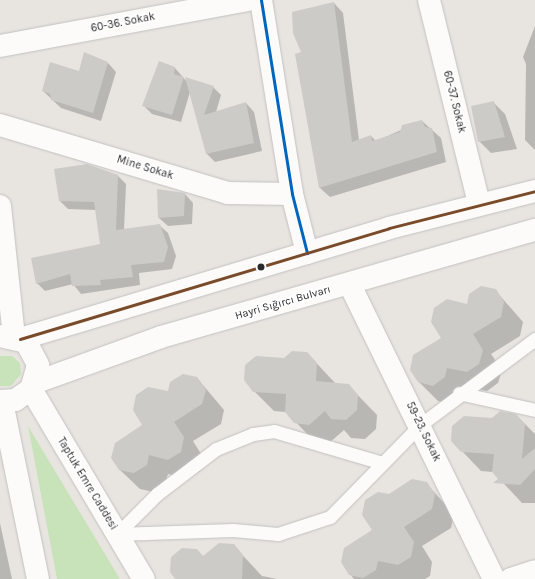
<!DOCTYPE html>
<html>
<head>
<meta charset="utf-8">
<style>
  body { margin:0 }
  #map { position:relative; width:535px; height:579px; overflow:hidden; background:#e8e5e0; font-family:Karla,sans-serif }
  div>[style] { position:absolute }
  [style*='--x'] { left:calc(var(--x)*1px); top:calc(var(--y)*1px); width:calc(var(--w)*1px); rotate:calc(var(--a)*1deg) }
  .green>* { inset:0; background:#c8e2ba }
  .shadow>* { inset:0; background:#0003 }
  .building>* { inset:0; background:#cdcbc7 }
  .roads { filter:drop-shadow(0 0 1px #c2c1c1) drop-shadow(0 0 1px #c2c1c1) }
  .lane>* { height:13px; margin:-6.5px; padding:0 6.5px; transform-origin:6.5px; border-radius:6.5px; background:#fcfbfa }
  .street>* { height:22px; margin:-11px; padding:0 11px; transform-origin:11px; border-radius:11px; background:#fcfbfa }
  .secondary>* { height:22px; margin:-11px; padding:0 11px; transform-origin:11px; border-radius:11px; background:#fcfbfa }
  .bus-1>* { height:3px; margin:-1.5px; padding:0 1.5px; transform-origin:1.5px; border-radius:1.5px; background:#0065bd }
  .bus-2>* { height:3px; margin:-1.5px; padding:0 1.5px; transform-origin:1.5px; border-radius:1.5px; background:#7a4b2a }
  .dots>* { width:11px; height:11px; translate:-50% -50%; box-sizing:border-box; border:2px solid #fff; border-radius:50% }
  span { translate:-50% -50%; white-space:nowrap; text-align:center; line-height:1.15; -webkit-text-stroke:3.5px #fff; paint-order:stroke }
  .street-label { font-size:11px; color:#2a2a2a }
</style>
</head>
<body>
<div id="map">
  <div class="green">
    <div style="clip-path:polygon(0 356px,12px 356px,20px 363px,21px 374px,11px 386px,0 386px)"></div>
    <div style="clip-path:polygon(28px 426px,120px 579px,57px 579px)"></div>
  </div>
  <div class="shadow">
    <div style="clip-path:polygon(334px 3px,343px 13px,359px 140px,371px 136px,376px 141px,422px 121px,441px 138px,446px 162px,330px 197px,320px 188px,296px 55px,302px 53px)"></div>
    <div style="clip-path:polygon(535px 26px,535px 150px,525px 140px,526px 64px,523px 57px)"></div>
    <div style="clip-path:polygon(108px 63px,116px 72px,101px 121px,61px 108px,43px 91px,79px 72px)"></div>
    <div style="clip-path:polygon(160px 63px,175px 68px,187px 82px,213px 87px,221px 95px,216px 112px,246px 103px,254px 112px,262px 151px,215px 162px,207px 154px,190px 92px,181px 122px,152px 114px,144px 106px)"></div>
    <div style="clip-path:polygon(493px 102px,505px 114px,517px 149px,491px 153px,479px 141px)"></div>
    <div style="clip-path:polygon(118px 176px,126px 184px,124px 230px,159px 225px,168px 233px,176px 256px,172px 269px,139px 273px,140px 285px,81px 294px,73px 284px,45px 291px,37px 283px,101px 245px,96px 210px,68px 209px,60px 201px)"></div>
    <div style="clip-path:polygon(158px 191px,185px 194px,193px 203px,192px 224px,168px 226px,159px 218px)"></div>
    <div style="clip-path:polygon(495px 290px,523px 322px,520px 336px,491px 354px,502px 370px,498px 383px,487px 391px,466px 387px,452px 404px,438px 401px,419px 382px,442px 338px,467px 305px)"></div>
    <div style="clip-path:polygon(307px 353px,336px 384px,348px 385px,377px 415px,376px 429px,365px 439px,351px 438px,344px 430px,329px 443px,315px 442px,286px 412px,274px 411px,254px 391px,285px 359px)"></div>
    <div style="clip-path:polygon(197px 378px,224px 410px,221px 424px,193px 441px,203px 457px,200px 471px,188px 479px,168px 474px,165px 484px,154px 492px,140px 489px,120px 470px,144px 425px,169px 393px)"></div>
    <div style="clip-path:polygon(516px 415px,535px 434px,535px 503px,522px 503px,493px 472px,481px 471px,462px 451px,492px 419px)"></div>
    <div style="clip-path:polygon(426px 483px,454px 514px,451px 528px,422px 546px,432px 562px,430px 576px,425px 579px,354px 579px,350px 574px,389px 495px)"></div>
    <div style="clip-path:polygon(0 523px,12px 579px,0 579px)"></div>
    <div style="clip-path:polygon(233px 545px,262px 576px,277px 579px,177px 579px,204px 557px)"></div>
  </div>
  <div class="building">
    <div style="clip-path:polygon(334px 2px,352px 142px,371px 135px,372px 141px,400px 132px,402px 125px,422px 120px,425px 127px,432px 128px,437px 152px,319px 188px,295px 54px,301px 52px,293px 33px,292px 12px)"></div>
    <div style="clip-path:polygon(84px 52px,108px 62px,93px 113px,51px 100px,50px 94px,42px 91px,50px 62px,79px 71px)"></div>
    <div style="clip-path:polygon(159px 61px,175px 67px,174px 74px,184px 77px,172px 115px,142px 106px)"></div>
    <div style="clip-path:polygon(185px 77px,214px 86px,204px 115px,246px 102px,254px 143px,206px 154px)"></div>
    <div style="clip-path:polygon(494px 101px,505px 137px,478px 142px,471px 106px)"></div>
    <div style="clip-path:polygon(87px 164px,118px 175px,116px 230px,160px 224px,168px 247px,164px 262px,131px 265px,133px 277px,100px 280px,101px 285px,72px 286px,70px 274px,36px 284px,31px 258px,100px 244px,94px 202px,59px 201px,54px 169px)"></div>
    <div style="clip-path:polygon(157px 189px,185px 193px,184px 216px,158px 218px)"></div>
    <div style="clip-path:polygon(481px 286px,496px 289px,504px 302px,501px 317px,473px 334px,483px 350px,479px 364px,467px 372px,447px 368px,445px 377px,433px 386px,418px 382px,410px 370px,413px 355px,441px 338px,431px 322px,434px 308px,447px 299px,467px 304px,469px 294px)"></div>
    <div style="clip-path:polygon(292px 351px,307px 352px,317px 363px,316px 381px,349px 384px,358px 395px,357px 410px,346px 420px,331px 419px,325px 411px,309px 425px,294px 423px,285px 412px,286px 394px,253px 392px,244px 380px,245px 365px,256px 356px,284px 358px)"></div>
    <div style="clip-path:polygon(183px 374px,197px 377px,206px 390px,202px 404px,174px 422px,184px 437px,181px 452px,168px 460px,149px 455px,147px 465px,134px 473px,119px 470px,111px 458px,115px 443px,142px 425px,133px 410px,136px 395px,148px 387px,168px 391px,170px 382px)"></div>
    <div style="clip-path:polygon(500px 411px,516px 414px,525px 424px,522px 459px,535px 448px,535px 469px,520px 485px,493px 483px,498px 479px,492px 472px,494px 454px,461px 452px,451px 441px,452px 426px,464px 416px,492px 418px)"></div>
    <div style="clip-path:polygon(412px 479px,427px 482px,435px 494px,432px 509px,404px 527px,414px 542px,411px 557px,398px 565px,378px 561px,376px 570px,363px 578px,349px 575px,341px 562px,344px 548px,372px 530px,362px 515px,365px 500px,378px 492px,389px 494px)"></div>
    <div style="clip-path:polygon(219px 543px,234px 544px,243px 555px,242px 579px,175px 579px,170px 572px,171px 557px,182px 548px,197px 549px,203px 556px)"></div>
  </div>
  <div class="roads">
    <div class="lane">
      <div style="--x:459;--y:393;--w:78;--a:12.6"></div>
      <div style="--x:117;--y:534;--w:116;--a:-2"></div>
      <div style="--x:233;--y:530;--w:45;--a:5.1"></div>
      <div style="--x:278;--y:534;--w:55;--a:-18.1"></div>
      <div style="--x:330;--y:517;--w:129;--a:-45.6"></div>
      <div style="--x:420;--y:425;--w:144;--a:-36.8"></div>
      <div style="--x:117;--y:534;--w:57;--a:-45"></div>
      <div style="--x:157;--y:494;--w:74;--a:-37.3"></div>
      <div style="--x:216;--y:449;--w:40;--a:-22"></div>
      <div style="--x:253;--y:434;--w:21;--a:-8"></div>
      <div style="--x:274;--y:431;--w:113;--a:16.5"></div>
    </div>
    <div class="street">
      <div style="--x:261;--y:0;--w:196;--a:80.9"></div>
      <div style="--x:292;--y:194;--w:61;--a:75.7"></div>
      <div style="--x:429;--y:0;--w:210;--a:76.2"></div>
      <div style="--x:0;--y:46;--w:251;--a:-10.5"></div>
      <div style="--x:0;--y:125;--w:238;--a:16.6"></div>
      <div style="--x:228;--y:193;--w:64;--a:0.9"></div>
      <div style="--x:0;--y:206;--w:131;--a:83.9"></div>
      <div style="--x:350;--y:285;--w:327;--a:63.9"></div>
      <div style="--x:31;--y:389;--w:221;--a:59.3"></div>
      <div style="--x:2;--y:402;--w:181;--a:78.5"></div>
      <div style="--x:511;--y:579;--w:25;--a:-18"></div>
    </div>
    <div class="secondary">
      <div style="--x:0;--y:336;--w:27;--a:13"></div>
      <div style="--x:26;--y:342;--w:26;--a:62"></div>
      <div style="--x:38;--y:365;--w:25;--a:106"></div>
      <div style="--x:31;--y:389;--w:19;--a:145"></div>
      <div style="--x:15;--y:400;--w:15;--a:176"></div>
      <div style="--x:20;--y:339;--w:385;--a:-16.7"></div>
      <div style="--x:389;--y:228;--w:151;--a:-14.2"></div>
      <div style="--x:34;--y:383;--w:135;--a:-19.9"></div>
      <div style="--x:161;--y:337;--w:389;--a:-16"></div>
    </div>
  </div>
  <div class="bus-1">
    <div style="--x:261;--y:0;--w:196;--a:80.9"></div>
    <div style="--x:292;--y:194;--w:61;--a:75.7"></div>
  </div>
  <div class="bus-2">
    <div style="--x:20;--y:339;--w:385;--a:-16.7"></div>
    <div style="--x:389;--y:228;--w:151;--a:-14.2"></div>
  </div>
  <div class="dots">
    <div style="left:261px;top:267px;background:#2a2a2a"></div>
  </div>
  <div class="street-label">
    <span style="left:123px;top:23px;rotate:-11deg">60-36. Sokak</span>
    <span style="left:454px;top:102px;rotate:76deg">60-37. Sokak</span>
    <span style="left:145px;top:168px;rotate:17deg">Mine Sokak</span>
    <span style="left:283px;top:303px;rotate:-16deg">Hayri Sığırcı Bulvarı</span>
    <span style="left:423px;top:432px;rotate:64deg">59-23. Sokak</span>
    <span style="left:87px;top:484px;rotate:59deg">Taptuk Emre Caddesi</span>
  </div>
</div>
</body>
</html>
